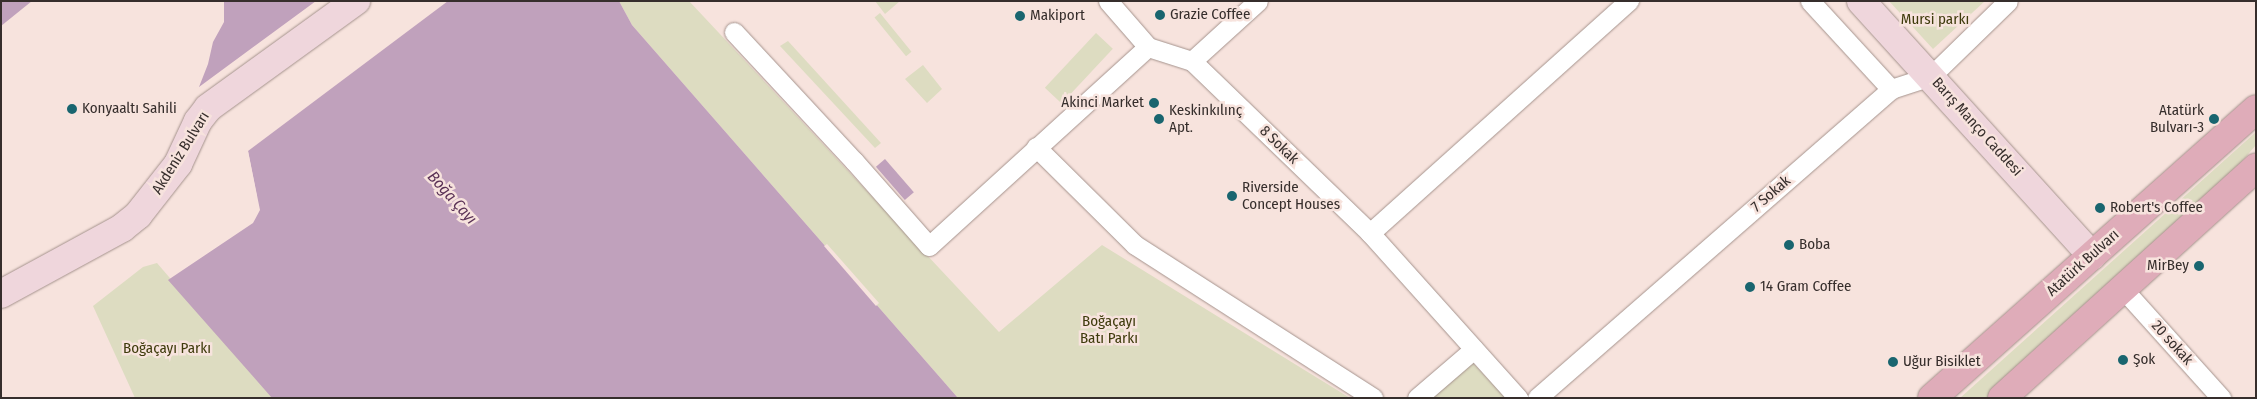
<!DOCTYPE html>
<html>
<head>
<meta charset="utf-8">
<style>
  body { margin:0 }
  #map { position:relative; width:2257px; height:399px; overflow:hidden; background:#f7e3dd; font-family:"Fira Sans Condensed",sans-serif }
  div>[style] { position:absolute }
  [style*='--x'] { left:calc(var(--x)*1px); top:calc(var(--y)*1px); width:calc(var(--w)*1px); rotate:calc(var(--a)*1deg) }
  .green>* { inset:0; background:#dddcc1; transform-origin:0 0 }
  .water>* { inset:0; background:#c0a1bc; transform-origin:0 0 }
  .pier>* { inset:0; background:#f7e3dd }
  .roads { filter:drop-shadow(0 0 1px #a5938d) drop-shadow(0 0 1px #a5938d) }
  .street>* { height:19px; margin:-9.5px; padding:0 9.5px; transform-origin:9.5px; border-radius:9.5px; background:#fff }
  .secondary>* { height:28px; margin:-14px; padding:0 14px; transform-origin:14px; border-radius:14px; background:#efd6dc }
  .primary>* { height:28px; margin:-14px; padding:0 14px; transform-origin:14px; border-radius:14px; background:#dfacb9 }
  .dots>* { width:14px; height:14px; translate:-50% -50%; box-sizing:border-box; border:2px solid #f7e3dd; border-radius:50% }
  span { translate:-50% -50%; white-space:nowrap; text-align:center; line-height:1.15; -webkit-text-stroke:5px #f7e3dd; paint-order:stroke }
  .poi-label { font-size:15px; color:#362e2c }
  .left { translate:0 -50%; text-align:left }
  .right { translate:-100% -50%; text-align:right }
  .park-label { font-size:15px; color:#3e3b0c }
  .street-label { font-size:15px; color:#362e2c }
  .water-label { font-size:16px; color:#5a3156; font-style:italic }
  .frame { position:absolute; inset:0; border:2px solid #362e2c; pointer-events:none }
</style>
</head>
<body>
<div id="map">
  <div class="green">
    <div style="clip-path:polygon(619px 1px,689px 1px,999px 332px,1102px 245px,1350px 398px,958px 398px,632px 25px)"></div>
    <div style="clip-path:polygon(875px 1px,900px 1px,885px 14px)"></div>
    <div style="clip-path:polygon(1889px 1px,1985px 1px,1933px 49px)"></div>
    <div style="left:880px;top:13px;width:50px;height:7px;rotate:51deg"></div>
    <div style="left:1096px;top:33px;width:23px;height:75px;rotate:43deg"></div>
    <div style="clip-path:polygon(788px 41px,881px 143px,875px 148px,780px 46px)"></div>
    <div style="clip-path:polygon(923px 65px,942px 89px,927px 103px,905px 79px)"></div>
    <div style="clip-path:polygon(2256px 132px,2256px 145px,2212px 196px,1988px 398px,1960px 398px)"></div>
    <div style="clip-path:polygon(157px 263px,273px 398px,135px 398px,93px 306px,143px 267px)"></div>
    <div style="clip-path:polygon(1472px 362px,1506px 398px,1432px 398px)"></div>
  </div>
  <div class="water">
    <div style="clip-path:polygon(1px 1px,32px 1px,1px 26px)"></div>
    <div style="clip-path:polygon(224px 1px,619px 1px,632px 25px,958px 398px,272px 398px,168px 280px,253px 223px,260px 210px,248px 151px,199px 87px,208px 64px,213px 42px,224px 22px)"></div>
    <div style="left:885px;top:159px;width:44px;height:12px;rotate:49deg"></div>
  </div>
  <div class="pier">
    <div style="clip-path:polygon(316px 1px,448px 1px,248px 151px,257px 197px,255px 198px,246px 152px,196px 86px,199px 87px)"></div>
    <div style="clip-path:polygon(827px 244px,879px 303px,876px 306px,824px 246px)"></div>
  </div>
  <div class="roads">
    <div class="street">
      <div style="--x:1108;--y:1;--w:61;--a:49"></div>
      <div style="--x:1148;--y:47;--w:46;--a:17.7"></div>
      <div style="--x:1192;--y:61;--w:248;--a:44"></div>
      <div style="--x:1370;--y:233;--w:222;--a:48.1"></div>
      <div style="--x:1810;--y:1;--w:120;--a:47.4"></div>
      <div style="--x:734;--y:32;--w:176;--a:47.1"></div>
      <div style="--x:854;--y:161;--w:113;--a:48.6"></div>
      <div style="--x:929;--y:246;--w:296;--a:-42.3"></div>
      <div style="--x:1192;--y:61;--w:89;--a:-42.3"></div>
      <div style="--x:1036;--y:147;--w:139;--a:44.7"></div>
      <div style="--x:1135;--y:245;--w:283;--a:32.7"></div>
      <div style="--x:1370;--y:233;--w:348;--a:-41.9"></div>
      <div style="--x:2123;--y:289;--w:147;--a:48"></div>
      <div style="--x:1417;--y:398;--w:75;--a:-40.7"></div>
      <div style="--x:1537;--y:398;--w:470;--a:-41.1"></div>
      <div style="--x:1891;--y:89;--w:42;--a:-18"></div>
      <div style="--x:1931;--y:76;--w:107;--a:-44.2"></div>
    </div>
    <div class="secondary">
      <div style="--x:1861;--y:1;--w:344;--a:47.8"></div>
      <div style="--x:1;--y:294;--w:138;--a:-28.6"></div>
      <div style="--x:122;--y:228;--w:21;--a:-39"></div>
      <div style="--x:138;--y:215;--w:65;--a:-51.9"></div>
      <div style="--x:178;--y:164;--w:47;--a:-65.1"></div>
      <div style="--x:198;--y:121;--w:16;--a:-52"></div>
      <div style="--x:208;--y:108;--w:183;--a:-35.9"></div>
    </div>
    <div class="primary">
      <div style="--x:1932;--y:398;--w:434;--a:-41.7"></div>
      <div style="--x:2002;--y:398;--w:343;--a:-42.2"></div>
    </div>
  </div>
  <div class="dots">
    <div style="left:1160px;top:15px;background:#19656f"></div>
    <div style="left:1020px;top:16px;background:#19656f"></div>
    <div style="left:1154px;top:103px;background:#19656f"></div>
    <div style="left:72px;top:109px;background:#19656f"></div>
    <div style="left:1159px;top:119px;background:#19656f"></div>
    <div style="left:2214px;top:119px;background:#19656f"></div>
    <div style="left:1232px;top:196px;background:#19656f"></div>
    <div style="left:2100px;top:208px;background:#19656f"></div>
    <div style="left:1789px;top:245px;background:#19656f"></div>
    <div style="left:2199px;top:266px;background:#19656f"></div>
    <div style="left:1750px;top:287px;background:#19656f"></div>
    <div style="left:2123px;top:360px;background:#19656f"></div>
    <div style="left:1893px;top:362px;background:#19656f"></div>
  </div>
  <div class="poi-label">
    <span class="left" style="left:1170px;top:15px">Grazie Coffee</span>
    <span class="left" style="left:1030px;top:16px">Makiport</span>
    <span class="right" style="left:1144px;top:103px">Akinci Market</span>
    <span class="left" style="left:82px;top:109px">Konyaaltı Sahili</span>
    <span class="left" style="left:1169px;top:119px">Keskinkılınç<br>Apt.</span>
    <span class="right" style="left:2204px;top:119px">Atatürk<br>Bulvarı-3</span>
    <span class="left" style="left:1242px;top:196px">Riverside<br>Concept Houses</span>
    <span class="left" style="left:2110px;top:208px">Robert's Coffee</span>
    <span class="left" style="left:1799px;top:245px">Boba</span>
    <span class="right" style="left:2189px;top:266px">MirBey</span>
    <span class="left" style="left:1760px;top:287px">14 Gram Coffee</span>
    <span class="left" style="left:2133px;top:360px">Şok</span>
    <span class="left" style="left:1903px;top:362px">Uğur Bisiklet</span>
  </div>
  <div class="park-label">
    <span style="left:1935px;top:20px">Mursi parkı</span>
    <span style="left:1109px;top:330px">Boğaçayı<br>Batı Parkı</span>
    <span style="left:167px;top:349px">Boğaçayı Parkı</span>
  </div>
  <div class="street-label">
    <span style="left:1977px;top:127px;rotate:48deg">Barış Manço Caddesi</span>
    <span style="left:1279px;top:145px;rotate:44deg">8 Sokak</span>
    <span style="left:181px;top:153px;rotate:-58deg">Akdeniz Bulvarı</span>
    <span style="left:1771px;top:194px;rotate:-41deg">7 Sokak</span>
    <span style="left:2083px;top:263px;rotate:-42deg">Atatürk Bulvarı</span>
    <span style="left:2172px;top:343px;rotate:48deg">20 sokak</span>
  </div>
  <div class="water-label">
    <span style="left:452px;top:198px;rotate:48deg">Boğa Çayı</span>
  </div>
  <div class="frame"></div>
</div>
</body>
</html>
